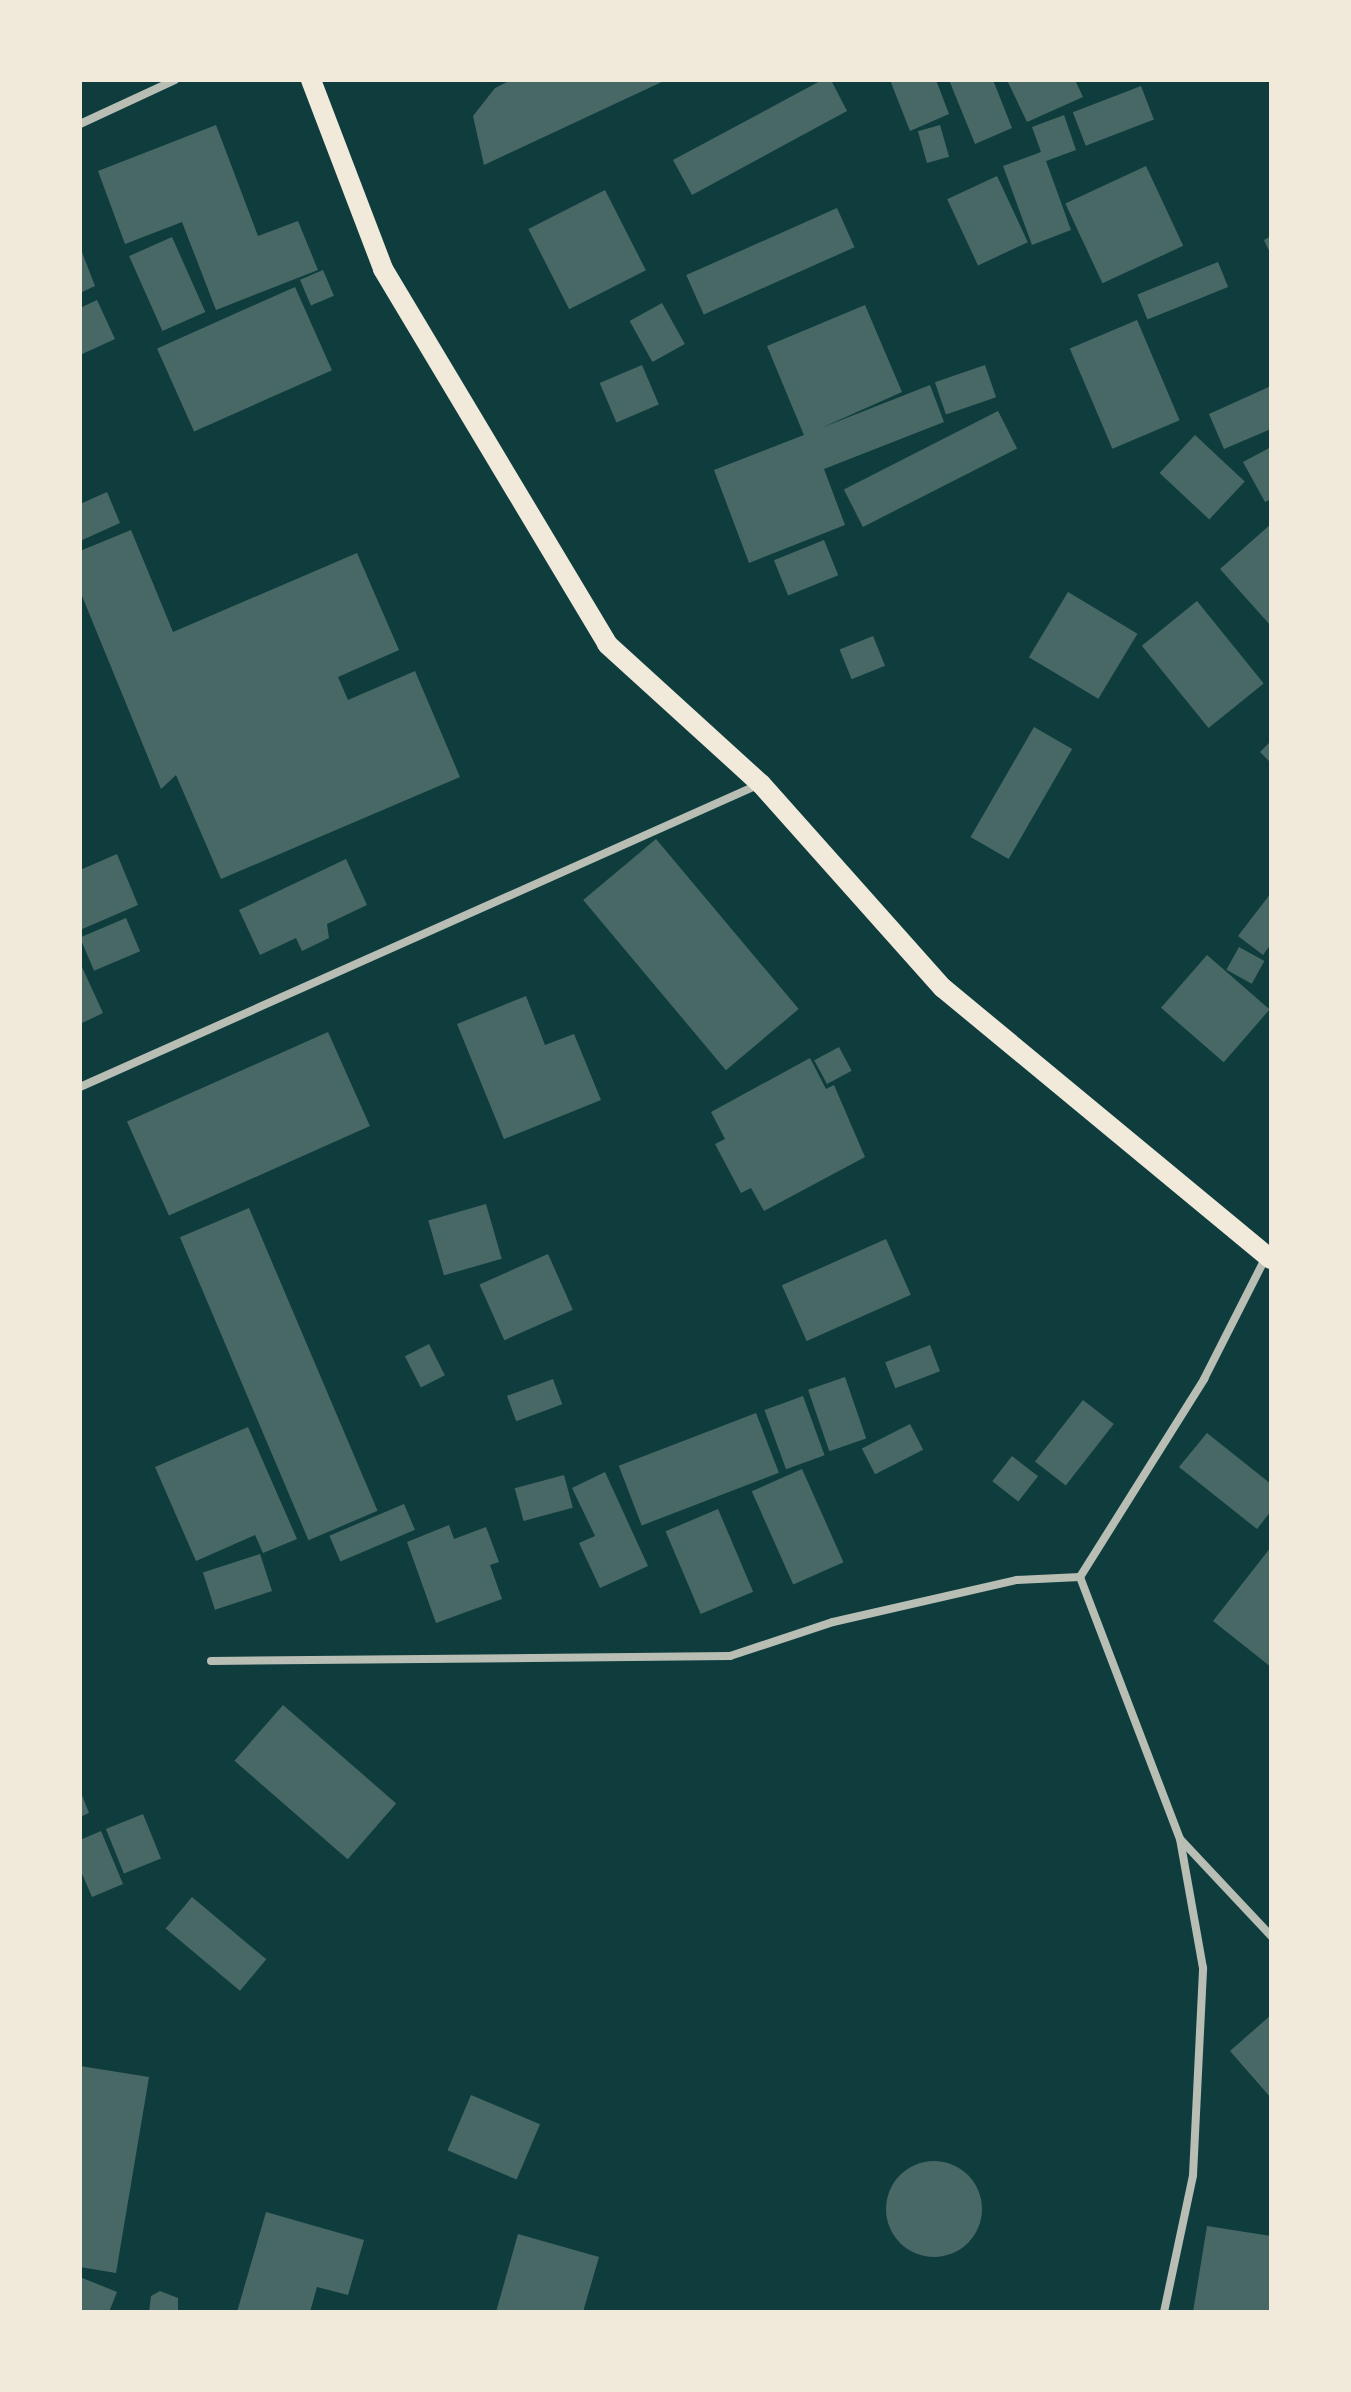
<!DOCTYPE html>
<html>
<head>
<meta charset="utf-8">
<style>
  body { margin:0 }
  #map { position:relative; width:1351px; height:2392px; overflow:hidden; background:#0f3d3e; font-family:"Varela Round",sans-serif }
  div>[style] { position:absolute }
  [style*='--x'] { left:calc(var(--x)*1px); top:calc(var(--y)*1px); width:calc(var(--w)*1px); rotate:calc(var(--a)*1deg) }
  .building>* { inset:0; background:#486865; transform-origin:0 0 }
  .round { border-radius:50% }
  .minor>* { height:8px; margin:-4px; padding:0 4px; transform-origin:4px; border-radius:4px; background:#b8beb3 }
  .primary>* { height:20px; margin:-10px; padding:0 10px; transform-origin:10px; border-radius:10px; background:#f1e9da }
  span { translate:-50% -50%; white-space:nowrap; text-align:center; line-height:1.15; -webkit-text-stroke:6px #f1e9da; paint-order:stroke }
  .frame { position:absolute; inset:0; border:82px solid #f1e9da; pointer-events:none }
</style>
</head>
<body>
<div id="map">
  <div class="building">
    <div style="clip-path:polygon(511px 80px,666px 80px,484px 165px,473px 116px,495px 88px)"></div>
    <div style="clip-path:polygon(822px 80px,831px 80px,847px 111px,692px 195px,673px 160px)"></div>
    <div style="clip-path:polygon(890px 80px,936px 80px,949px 114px,910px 131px)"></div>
    <div style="clip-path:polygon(949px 80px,993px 80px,1012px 128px,975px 144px)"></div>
    <div style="clip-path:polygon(1007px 80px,1075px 80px,1083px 97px,1027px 122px)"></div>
    <div style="left:1141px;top:86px;width:36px;height:73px;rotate:69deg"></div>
    <div style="clip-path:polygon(1064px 115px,1076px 150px,1046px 161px,1071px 230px,1032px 245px,1003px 166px,1041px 152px,1032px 127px)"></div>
    <div style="clip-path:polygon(216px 125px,258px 236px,298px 221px,318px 270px,216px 310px,182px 222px,125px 244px,98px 171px)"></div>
    <div style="left:940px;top:125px;width:33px;height:23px;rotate:74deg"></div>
    <div style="left:1146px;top:166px;width:88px;height:89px;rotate:65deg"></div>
    <div style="left:997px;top:176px;width:73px;height:55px;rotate:65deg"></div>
    <div style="left:605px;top:190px;width:90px;height:86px;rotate:63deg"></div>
    <div style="left:837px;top:208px;width:43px;height:165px;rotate:66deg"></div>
    <div style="clip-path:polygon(1271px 236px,1271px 255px,1264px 240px)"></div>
    <div style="left:172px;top:237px;width:82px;height:47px;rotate:66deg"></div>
    <div style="clip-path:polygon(80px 247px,95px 286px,80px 293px)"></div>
    <div style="left:1218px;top:262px;width:27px;height:87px;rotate:68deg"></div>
    <div style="left:323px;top:270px;width:28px;height:25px;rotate:67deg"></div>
    <div style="left:295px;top:287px;width:91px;height:151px;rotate:66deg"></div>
    <div style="clip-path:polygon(97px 300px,115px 339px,80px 355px,80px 308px)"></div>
    <div style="left:662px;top:303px;width:47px;height:37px;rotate:61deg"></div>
    <div style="clip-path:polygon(865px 305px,902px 392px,821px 428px,930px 385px,944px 422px,824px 469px,845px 525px,749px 563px,714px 470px,804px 435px,767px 346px)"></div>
    <div style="left:1137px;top:320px;width:109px;height:73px;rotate:67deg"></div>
    <div style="left:642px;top:365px;width:43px;height:46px;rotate:67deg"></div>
    <div style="left:985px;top:365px;width:34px;height:53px;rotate:71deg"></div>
    <div style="clip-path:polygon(1271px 386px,1271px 429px,1224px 449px,1209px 414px)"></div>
    <div style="left:998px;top:411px;width:42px;height:173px;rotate:63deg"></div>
    <div style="left:1195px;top:435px;width:68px;height:52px;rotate:43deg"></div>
    <div style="clip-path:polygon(1271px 447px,1271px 499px,1265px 502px,1243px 462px)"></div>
    <div style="clip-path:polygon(107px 492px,120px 523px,80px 541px,80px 504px)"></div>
    <div style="clip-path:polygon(1271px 524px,1271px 626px,1220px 569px)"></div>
    <div style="clip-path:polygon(131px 530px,173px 632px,357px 553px,399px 650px,338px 677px,348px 700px,415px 671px,460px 777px,221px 879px,176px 775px,161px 789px,80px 591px,80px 551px)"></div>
    <div style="left:824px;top:540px;width:38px;height:54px;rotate:68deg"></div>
    <div style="left:1068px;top:592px;width:81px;height:76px;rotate:31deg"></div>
    <div style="left:1197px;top:601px;width:106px;height:71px;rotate:51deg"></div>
    <div style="left:873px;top:636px;width:32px;height:36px;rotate:68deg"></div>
    <div style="left:1034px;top:727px;width:44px;height:127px;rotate:30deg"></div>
    <div style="clip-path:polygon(1271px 741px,1271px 763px,1260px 752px)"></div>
    <div style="left:656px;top:839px;width:222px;height:95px;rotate:50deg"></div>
    <div style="clip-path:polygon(117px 854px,138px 905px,80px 930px,80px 870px)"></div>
    <div style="clip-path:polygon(346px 859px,367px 905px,327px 924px,329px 938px,302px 951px,296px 938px,260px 955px,239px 910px)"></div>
    <div style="clip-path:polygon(1271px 893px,1271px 944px,1263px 955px,1238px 936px)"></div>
    <div style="left:126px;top:918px;width:36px;height:50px;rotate:67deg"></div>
    <div style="left:1239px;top:947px;width:29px;height:26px;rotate:29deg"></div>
    <div style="left:1207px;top:955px;width:83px;height:70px;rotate:41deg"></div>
    <div style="clip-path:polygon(82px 967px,103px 1013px,80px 1024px,80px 968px)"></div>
    <div style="clip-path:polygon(526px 996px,545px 1045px,574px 1034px,601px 1100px,504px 1139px,457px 1024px)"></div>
    <div style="left:328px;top:1032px;width:103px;height:220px;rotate:66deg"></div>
    <div style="left:839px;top:1047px;width:27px;height:28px;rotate:62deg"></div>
    <div style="clip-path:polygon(810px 1058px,826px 1089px,834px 1085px,865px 1157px,764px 1211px,751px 1188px,741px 1193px,715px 1144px,725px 1139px,711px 1112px)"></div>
    <div style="left:486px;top:1204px;width:57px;height:60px;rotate:74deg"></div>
    <div style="left:249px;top:1208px;width:329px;height:75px;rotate:67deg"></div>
    <div style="left:886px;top:1239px;width:61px;height:114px;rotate:66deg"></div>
    <div style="left:548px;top:1254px;width:61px;height:75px;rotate:66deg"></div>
    <div style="left:429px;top:1344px;width:35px;height:27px;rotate:63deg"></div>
    <div style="left:930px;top:1345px;width:28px;height:48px;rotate:69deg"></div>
    <div style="left:845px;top:1377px;width:65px;height:39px;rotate:71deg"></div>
    <div style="left:553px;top:1379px;width:27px;height:49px;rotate:70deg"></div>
    <div style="left:803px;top:1396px;width:63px;height:41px;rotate:70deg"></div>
    <div style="left:1083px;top:1400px;width:39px;height:78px;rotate:38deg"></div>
    <div style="left:756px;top:1413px;width:64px;height:147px;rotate:69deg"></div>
    <div style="left:910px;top:1424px;width:29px;height:54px;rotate:63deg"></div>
    <div style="clip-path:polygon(248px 1427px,297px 1539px,263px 1553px,255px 1535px,196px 1561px,155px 1467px)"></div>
    <div style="clip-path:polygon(1207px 1433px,1271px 1484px,1271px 1511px,1257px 1529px,1179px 1467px)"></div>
    <div style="left:1012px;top:1456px;width:33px;height:32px;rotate:38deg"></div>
    <div style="left:802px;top:1469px;width:102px;height:55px;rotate:66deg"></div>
    <div style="clip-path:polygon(605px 1472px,648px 1566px,600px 1588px,579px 1543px,595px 1536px,572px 1488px)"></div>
    <div style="left:564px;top:1475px;width:34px;height:51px;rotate:75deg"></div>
    <div style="left:404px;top:1504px;width:28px;height:81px;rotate:67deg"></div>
    <div style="left:718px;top:1509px;width:90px;height:57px;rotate:67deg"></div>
    <div style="clip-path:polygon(449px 1525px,454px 1539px,486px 1527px,499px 1562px,490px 1565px,502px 1599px,436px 1623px,407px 1542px)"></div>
    <div style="clip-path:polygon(1271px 1547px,1271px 1667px,1213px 1621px)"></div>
    <div style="left:260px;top:1554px;width:39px;height:60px;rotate:72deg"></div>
    <div style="left:283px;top:1705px;width:150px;height:74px;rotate:41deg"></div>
    <div style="clip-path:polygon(80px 1790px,89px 1813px,80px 1817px)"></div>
    <div style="left:143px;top:1814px;width:48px;height:40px;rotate:68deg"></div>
    <div style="clip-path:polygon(101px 1831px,123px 1884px,92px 1897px,80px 1869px,80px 1840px)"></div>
    <div style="left:192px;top:1897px;width:97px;height:41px;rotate:40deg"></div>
    <div style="clip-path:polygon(1271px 2015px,1271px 2098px,1230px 2051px)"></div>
    <div style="clip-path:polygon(80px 2066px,149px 2077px,116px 2273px,80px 2267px)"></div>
    <div style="left:471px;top:2095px;width:75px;height:60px;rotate:23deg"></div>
    <div class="round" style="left:886px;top:2161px;width:96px;height:96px"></div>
    <div style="clip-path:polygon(266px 2212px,364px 2240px,348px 2295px,317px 2287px,310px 2312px,237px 2312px)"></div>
    <div style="clip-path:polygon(1207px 2226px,1271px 2236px,1271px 2312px,1193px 2312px)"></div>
    <div style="clip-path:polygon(518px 2234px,599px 2257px,583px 2312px,496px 2312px)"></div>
    <div style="clip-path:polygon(80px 2277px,117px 2292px,109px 2312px,80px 2312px)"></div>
    <div style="clip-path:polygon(160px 2291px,178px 2298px,178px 2312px,149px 2312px,151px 2296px)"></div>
  </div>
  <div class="minor">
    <div style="--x:80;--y:124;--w:105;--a:-24.9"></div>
    <div style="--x:80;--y:1087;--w:744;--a:-24.02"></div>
    <div style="--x:211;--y:1661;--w:519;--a:-0.55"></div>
    <div style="--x:730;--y:1656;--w:108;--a:-18.3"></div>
    <div style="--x:833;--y:1622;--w:189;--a:-12.9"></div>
    <div style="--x:1017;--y:1580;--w:63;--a:-2.7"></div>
    <div style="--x:1181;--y:1840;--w:132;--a:46.8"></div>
    <div style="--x:1164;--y:2312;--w:140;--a:-78"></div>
    <div style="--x:1193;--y:2175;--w:207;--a:-87.2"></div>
    <div style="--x:1203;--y:1968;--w:131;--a:-100.1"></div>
    <div style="--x:1180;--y:1839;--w:280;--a:-110.9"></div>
    <div style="--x:1080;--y:1577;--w:234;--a:-57.9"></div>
    <div style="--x:1204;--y:1379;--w:137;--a:-63.1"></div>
  </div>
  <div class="primary">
    <div style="--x:311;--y:80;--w:202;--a:69.1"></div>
    <div style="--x:383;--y:269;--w:437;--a:59.1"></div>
    <div style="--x:607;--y:644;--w:208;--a:42.3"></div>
    <div style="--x:761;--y:784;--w:273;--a:48.3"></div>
    <div style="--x:943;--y:988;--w:425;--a:39.6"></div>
  </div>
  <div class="frame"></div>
</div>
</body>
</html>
